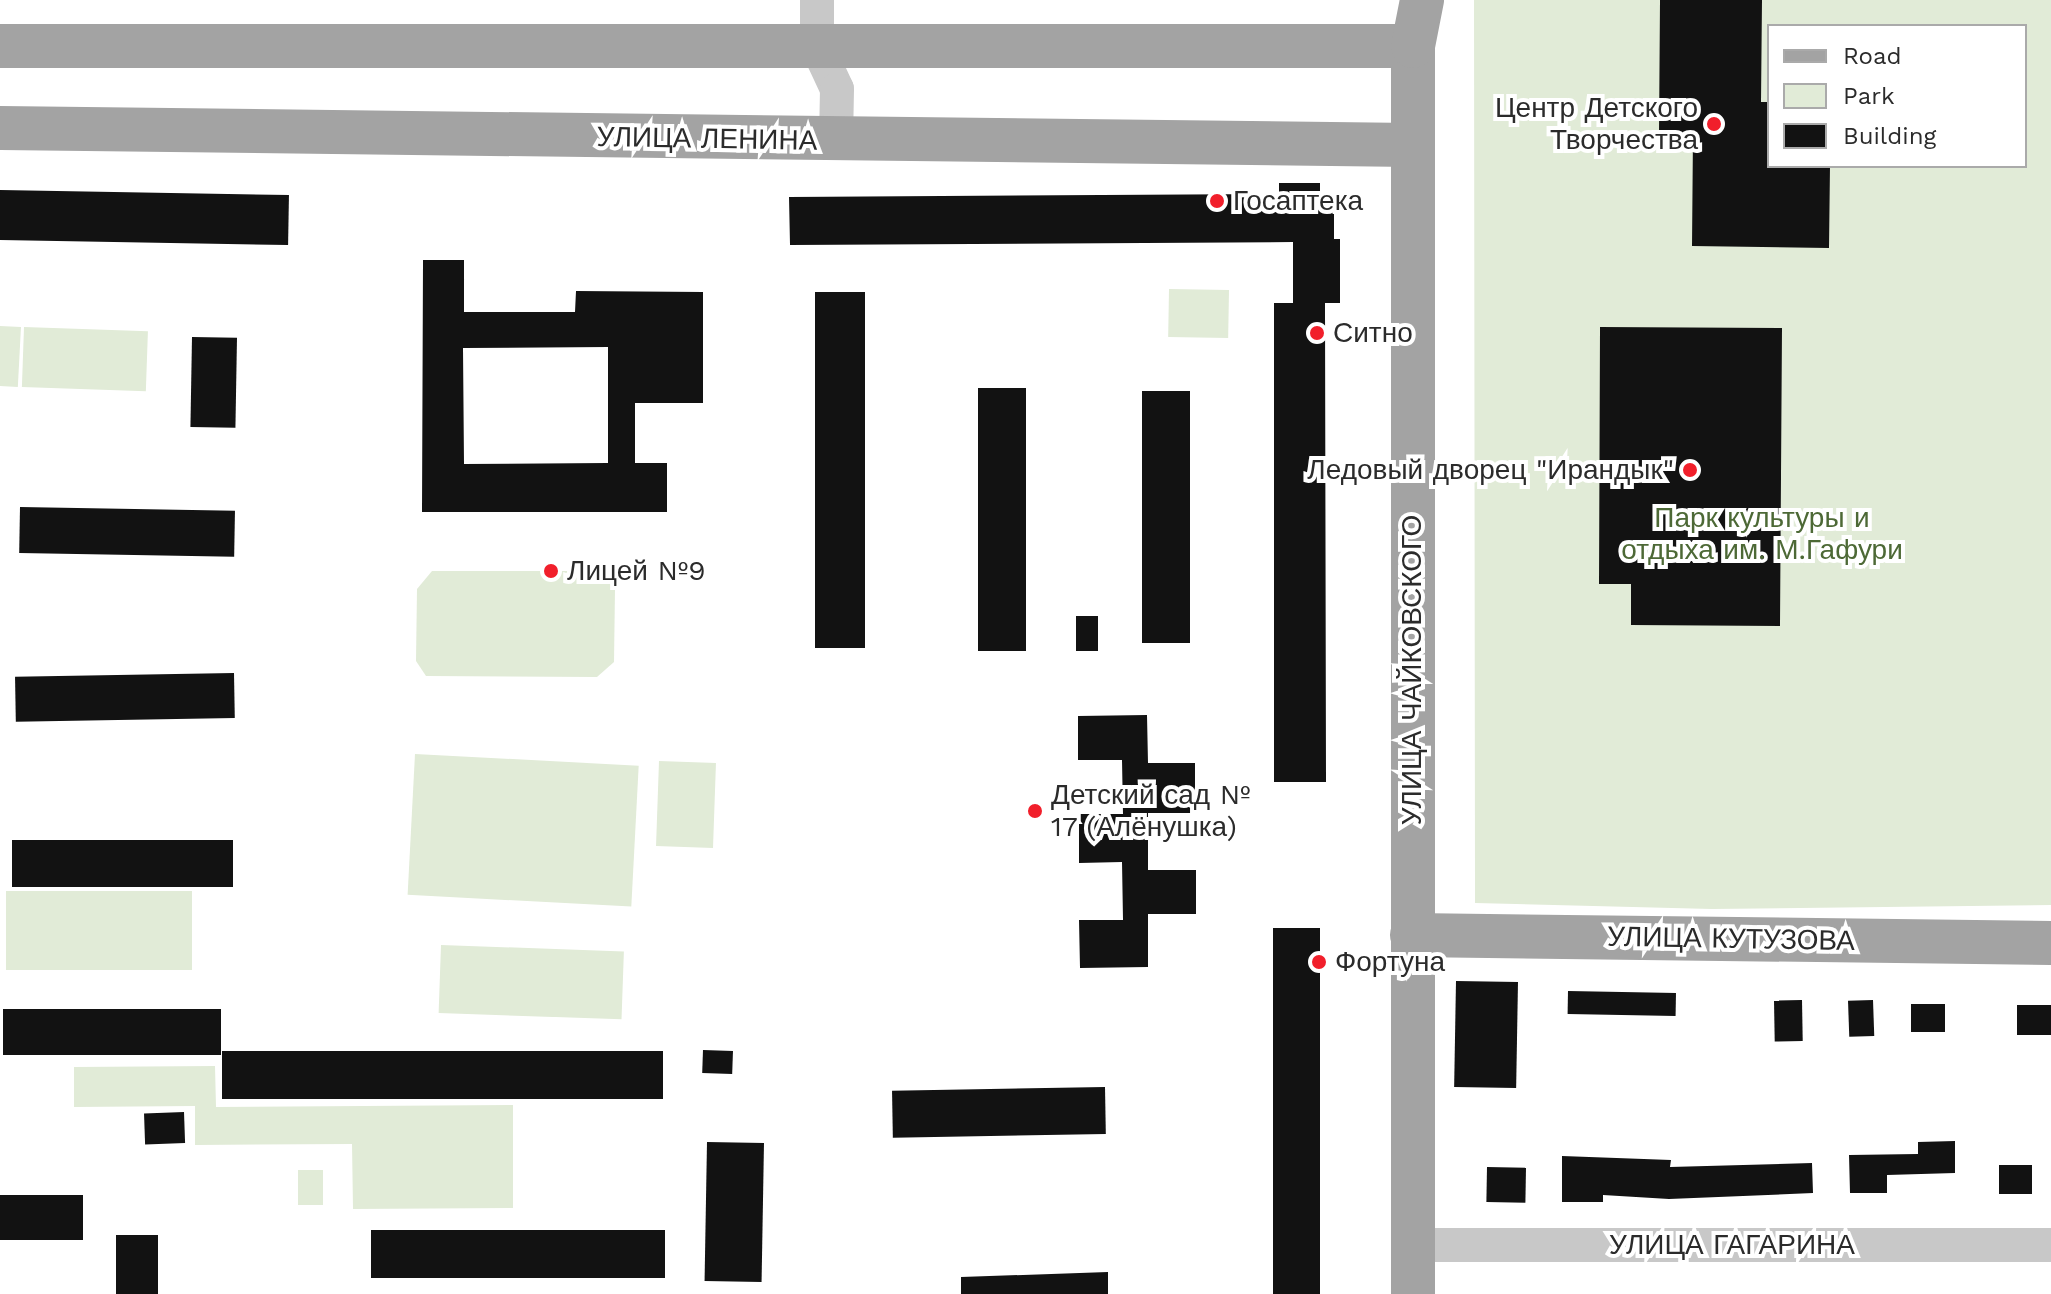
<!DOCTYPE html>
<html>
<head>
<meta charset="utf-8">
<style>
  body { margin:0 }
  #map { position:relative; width:2051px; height:1294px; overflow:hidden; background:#fff; font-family:"Work Sans",sans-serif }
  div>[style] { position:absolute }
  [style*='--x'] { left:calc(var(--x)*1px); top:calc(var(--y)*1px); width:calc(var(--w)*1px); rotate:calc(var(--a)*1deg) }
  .green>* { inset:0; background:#e1ebd7; transform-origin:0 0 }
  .building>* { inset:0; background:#121212; transform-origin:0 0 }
  .minor>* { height:34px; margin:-17px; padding:0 17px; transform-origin:17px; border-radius:17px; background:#c8c8c8 }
  .major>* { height:44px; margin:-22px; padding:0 22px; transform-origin:22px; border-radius:22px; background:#a3a3a3 }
  .dots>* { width:22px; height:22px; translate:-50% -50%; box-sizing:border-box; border:4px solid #fff; border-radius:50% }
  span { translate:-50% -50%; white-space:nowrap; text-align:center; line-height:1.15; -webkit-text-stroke:8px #fff; paint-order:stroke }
  .poi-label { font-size:28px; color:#2b2b2b }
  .right { translate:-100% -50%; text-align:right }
  .left { translate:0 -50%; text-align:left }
  .street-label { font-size:28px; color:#2b2b2b }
  .park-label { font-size:28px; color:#4d6936 }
  .legend { position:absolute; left:1767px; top:24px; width:260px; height:144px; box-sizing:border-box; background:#fff; border:2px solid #aaa; margin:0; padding:10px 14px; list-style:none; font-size:24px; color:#2b2b2b }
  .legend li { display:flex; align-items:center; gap:16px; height:40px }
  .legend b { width:40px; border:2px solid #aaa }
</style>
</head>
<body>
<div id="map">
  <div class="green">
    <div style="clip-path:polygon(evenodd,1474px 0,2051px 0,2051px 905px,1712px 909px,1475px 903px,1474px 0,1769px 26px,2025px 26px,2025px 166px,1769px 166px,1769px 26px)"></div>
    <div style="left:1229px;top:290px;width:48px;height:60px;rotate:91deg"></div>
    <div style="left:0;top:326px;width:21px;height:60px;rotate:3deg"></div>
    <div style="left:24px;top:327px;width:124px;height:60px;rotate:2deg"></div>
    <div style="clip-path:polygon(432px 571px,599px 571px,615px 589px,614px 662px,597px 677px,426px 676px,416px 661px,417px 589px)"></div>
    <div style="left:415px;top:754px;width:224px;height:141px;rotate:3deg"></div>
    <div style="left:659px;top:761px;width:57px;height:85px;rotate:2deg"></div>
    <div style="left:6px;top:891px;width:186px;height:79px"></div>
    <div style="left:441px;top:945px;width:183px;height:68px;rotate:2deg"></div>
    <div style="clip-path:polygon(215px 1066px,216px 1107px,513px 1105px,513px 1208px,353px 1209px,352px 1144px,195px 1145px,195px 1106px,74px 1107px,74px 1067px)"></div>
    <div style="left:298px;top:1170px;width:25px;height:35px"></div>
  </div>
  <div class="building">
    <div style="clip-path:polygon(1660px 0,1762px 0,1761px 102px,1769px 102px,1769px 166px,1830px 166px,1829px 248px,1692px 246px,1693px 133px,1659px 133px)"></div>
    <div style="clip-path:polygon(1279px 183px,1320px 183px,1320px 198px,1334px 198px,1334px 239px,1340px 239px,1340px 303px,1325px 303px,1326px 782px,1274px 782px,1274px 303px,1293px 303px,1293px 242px,790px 245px,789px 197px,1279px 194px)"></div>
    <div style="left:0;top:190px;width:289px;height:50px;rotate:1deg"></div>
    <div style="clip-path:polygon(evenodd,423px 260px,464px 260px,464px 312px,575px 312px,576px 291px,703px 292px,703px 403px,635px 403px,635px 463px,667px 463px,667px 512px,422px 512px,423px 260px,608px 347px,608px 463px,464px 464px,463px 348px,608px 347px)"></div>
    <div style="left:815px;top:292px;width:50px;height:356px"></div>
    <div style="clip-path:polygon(1600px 327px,1782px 328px,1780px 626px,1631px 625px,1631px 584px,1599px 584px)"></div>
    <div style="left:192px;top:337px;width:45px;height:90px;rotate:1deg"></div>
    <div style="left:978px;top:388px;width:48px;height:263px"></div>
    <div style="left:1142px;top:391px;width:48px;height:252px"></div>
    <div style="left:20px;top:507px;width:215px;height:46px;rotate:1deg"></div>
    <div style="left:1076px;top:616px;width:22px;height:35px"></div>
    <div style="left:234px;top:673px;width:45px;height:219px;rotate:89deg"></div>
    <div style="clip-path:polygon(1147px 715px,1148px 763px,1195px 763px,1195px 813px,1148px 813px,1148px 870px,1196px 870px,1196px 914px,1148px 914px,1148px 967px,1080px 968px,1079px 920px,1123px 920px,1122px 862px,1079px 863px,1079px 814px,1123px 814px,1122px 760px,1078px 760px,1078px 716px)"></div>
    <div style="left:12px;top:840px;width:221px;height:47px"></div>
    <div style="left:1320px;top:928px;width:366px;height:47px;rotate:90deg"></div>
    <div style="left:1456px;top:981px;width:62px;height:106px;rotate:1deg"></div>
    <div style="left:1568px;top:991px;width:108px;height:23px;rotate:1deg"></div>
    <div style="left:1802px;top:1000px;width:41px;height:28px;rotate:89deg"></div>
    <div style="left:1873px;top:1000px;width:36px;height:25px;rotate:88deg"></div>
    <div style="left:1911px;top:1004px;width:34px;height:28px"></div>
    <div style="left:2051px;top:1005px;width:30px;height:34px;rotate:90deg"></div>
    <div style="left:221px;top:1009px;width:46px;height:218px;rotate:90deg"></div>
    <div style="left:703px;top:1050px;width:30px;height:23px;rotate:2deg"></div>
    <div style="left:663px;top:1051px;width:48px;height:441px;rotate:90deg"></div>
    <div style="left:1105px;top:1087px;width:47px;height:213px;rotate:89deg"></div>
    <div style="left:184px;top:1112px;width:31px;height:40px;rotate:88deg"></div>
    <div style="clip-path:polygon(1955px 1141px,1955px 1173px,1887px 1175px,1887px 1193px,1850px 1193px,1849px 1155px,1918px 1154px,1918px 1142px)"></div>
    <div style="left:707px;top:1142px;width:57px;height:139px;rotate:1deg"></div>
    <div style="clip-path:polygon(1562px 1156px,1671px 1160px,1670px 1167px,1812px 1163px,1813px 1193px,1669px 1199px,1603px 1195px,1603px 1202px,1562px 1202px)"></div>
    <div style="left:2032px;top:1165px;width:29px;height:33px;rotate:90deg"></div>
    <div style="left:1487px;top:1167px;width:39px;height:35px;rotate:1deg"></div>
    <div style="left:83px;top:1195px;width:45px;height:83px;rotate:90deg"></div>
    <div style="left:665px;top:1230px;width:48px;height:294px;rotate:90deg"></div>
    <div style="left:116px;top:1235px;width:42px;height:59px"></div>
    <div style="clip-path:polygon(1108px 1272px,1108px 1294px,961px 1294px,961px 1277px)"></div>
  </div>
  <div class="minor">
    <div style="--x:817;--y:0;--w:46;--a:90"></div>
    <div style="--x:817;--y:46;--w:47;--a:65.1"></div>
    <div style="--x:837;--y:89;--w:51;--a:91.1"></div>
    <div style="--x:1413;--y:1245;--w:638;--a:0"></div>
  </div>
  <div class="major">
    <div style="--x:0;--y:46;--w:1413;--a:0"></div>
    <div style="--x:0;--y:128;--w:1413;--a:0.69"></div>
    <div style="--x:1412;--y:935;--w:639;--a:0.72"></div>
    <div style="--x:1413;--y:1294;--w:1248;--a:-90"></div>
    <div style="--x:1413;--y:46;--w:47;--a:-78.9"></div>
  </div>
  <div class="dots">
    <div style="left:1714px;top:124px;background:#f11f2b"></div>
    <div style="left:1217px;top:201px;background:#f11f2b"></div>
    <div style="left:1317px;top:333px;background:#f11f2b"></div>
    <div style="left:1690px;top:470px;background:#f11f2b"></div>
    <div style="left:551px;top:571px;background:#f11f2b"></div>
    <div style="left:1035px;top:811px;background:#f11f2b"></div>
    <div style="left:1319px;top:962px;background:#f11f2b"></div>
  </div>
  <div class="poi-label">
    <span class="right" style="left:1698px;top:124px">Центр Детского<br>Творчества</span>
    <span class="left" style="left:1233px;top:201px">Госаптека</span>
    <span class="left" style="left:1333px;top:333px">Ситно</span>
    <span class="right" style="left:1674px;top:470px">Ледовый дворец "Ирандык"</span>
    <span class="left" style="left:567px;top:571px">Лицей №9</span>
    <span class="left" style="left:1051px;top:811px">Детский сад №<br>17 (Алёнушка)</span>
    <span class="left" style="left:1335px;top:962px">Фортуна</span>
  </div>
  <div class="street-label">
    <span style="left:707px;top:139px;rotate:1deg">УЛИЦА ЛЕНИНА</span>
    <span style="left:1412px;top:670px;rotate:-90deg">УЛИЦА ЧАЙКОВСКОГО</span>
    <span style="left:1731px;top:939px;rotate:1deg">УЛИЦА КУТУЗОВА</span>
    <span style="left:1732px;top:1245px">УЛИЦА ГАГАРИНА</span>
  </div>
  <div class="park-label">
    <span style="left:1762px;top:534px">Парк культуры и<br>отдыха им. М.Гафури</span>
  </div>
  <ul class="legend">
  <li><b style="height:10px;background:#a3a3a3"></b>Road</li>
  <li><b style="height:22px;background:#e1ebd7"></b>Park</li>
  <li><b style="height:22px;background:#121212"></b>Building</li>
  </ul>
</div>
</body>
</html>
